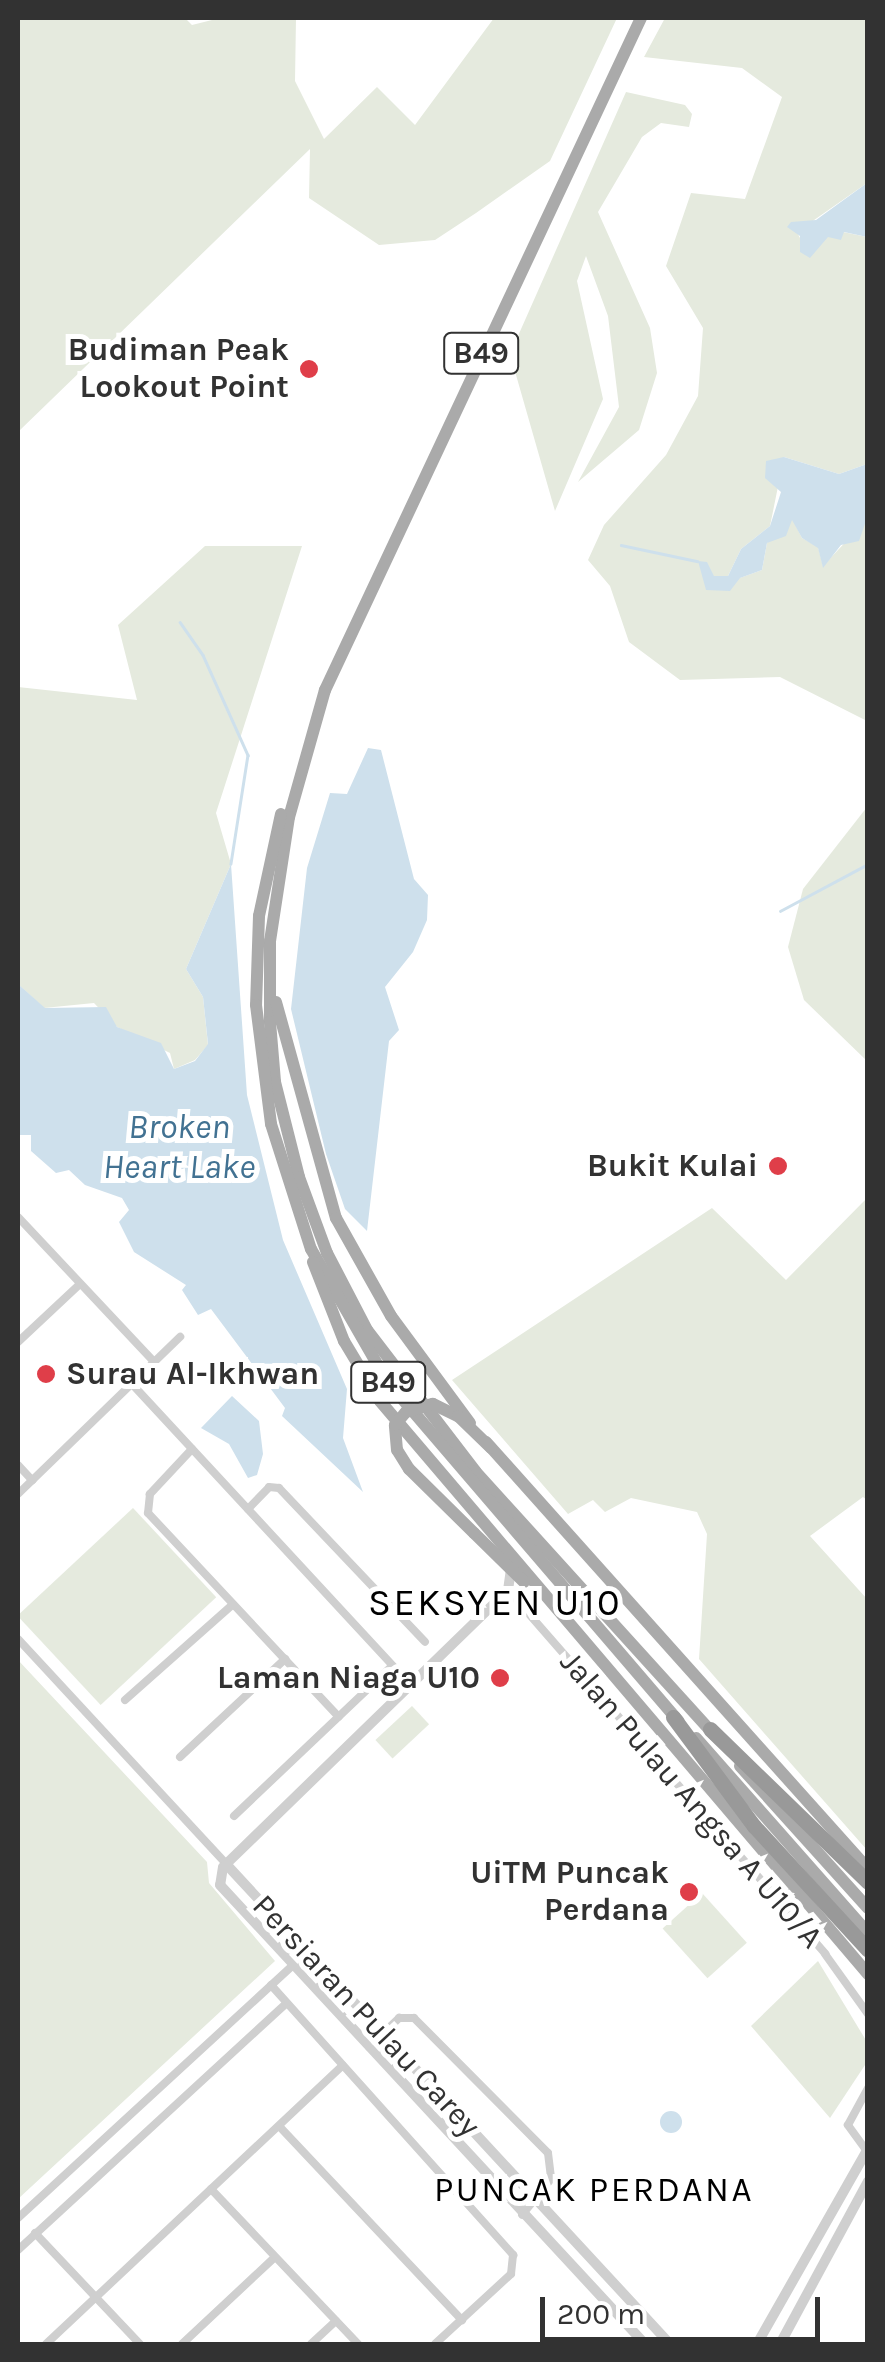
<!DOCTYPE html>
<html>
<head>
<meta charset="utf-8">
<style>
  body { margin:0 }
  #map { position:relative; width:885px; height:2362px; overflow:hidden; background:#fff; font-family:Karla,sans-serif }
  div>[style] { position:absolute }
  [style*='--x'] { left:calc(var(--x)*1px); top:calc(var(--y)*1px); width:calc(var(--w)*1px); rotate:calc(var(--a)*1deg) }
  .green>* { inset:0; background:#e5eade; transform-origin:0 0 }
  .water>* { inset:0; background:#cee0ec }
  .round { border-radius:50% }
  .stream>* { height:2.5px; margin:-1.25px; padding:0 1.25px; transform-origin:1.25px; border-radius:1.25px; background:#cee0ec }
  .minor>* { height:8px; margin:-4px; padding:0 4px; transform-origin:4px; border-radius:4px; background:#cfcfcf }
  .tertiary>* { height:10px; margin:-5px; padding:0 5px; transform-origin:5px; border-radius:5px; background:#cfcfcf }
  .primary>* { height:12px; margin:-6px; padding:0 6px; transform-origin:6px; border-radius:6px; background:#aaa }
  .motorway>* { height:15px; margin:-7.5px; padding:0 7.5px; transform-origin:7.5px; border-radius:7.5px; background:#999 }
  .primary-bridge>* { height:12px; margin:-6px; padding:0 6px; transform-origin:6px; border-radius:6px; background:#aaa }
  .dots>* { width:28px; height:28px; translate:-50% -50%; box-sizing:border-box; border:5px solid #fff; border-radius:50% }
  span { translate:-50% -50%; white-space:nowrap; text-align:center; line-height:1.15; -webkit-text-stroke:10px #fff; paint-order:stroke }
  .shield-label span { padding:2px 8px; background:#fff; border:2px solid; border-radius:8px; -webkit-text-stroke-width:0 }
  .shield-label { font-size:30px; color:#323232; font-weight:700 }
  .poi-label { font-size:32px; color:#323232; font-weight:700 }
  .right { translate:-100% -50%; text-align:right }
  .left { translate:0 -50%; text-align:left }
  .street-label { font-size:32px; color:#323232 }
  .water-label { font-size:35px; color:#427292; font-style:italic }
  .neighbourhood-label { font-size:35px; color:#000; letter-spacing:2.5px }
  .quarter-label { font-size:38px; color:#000; letter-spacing:2.5px }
  .frame { position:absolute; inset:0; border:20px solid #323232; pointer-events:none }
  .scale { position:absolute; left:540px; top:2297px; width:280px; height:45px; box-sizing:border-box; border:5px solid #323232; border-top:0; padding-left:12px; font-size:30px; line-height:35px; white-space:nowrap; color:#323232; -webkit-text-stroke:8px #fff; paint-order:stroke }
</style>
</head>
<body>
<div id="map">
  <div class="green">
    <div style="clip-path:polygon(18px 18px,185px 18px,192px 25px,220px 18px,296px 18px,295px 81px,324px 139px,377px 87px,415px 125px,494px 18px,617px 18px,550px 161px,476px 213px,435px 240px,379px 245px,309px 198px,310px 149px,18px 432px)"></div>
    <div style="clip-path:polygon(665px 18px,867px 18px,867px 183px,797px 232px,803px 244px,843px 232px,867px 237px,867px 464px,839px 474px,784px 457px,770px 526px,741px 549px,728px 576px,713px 576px,706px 590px,762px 570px,767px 543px,792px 518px,802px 538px,818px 547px,823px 566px,867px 519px,867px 721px,780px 677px,680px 680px,629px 642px,610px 586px,588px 560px,604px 525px,666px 455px,698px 396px,703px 328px,666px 266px,691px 193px,745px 199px,782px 97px,742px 68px,644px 57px)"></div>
    <div style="clip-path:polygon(626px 92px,685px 105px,692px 114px,689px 127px,661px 123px,642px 137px,598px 212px,650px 328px,657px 373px,639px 430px,578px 482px,619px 407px,608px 316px,586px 256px,577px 281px,603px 399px,555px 511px,510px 354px)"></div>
    <div style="clip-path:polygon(205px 546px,302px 546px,216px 813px,231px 864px,186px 969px,203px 997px,208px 1045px,195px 1060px,174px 1069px,170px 1053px,117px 1027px,94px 1003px,44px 1008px,18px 984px,18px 687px,137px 700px,118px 625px)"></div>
    <div style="clip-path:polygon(867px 807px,867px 1061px,804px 1000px,788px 947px,803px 889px)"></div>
    <div style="clip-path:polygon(867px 1198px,867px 1500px,863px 1497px,810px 1536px,867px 1599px,867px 1850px,699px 1659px,707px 1534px,697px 1512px,631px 1498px,605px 1512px,593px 1500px,568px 1514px,452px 1380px,712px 1208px,786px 1280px)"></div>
    <div style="left:133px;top:1508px;width:122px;height:158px;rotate:47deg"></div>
    <div style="clip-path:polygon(18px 1660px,207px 1862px,209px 1883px,275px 1961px,18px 2199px)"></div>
    <div style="left:412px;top:1706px;width:25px;height:50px;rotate:47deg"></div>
    <div style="left:702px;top:1893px;width:67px;height:53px;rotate:48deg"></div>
    <div style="clip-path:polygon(818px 1961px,867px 2042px,867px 2062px,830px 2118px,751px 2026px)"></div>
  </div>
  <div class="water">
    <div style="clip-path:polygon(867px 183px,867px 237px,844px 232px,841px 240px,828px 237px,810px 258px,800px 252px,800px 236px,787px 227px,791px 222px,816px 220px)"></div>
    <div style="clip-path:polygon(784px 457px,839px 474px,867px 464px,867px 518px,859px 541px,841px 545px,823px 568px,818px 548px,802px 538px,792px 520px,786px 536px,767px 543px,762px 570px,740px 578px,730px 591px,706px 590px,698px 561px,707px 562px,714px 576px,728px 576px,741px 549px,770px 526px,781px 492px,765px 478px,766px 461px)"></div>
    <div style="clip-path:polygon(368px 748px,381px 750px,414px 879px,428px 895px,427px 920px,413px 952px,385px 987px,399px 1030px,389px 1041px,367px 1231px,345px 1209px,326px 1154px,291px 1009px,307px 868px,330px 793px,347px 794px)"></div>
    <div style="clip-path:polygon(231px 864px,247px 1095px,283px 1240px,347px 1389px,343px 1438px,363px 1492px,282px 1416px,285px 1408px,211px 1309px,198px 1315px,182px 1290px,186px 1285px,134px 1252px,119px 1222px,129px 1210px,122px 1198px,85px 1185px,69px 1170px,56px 1173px,31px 1151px,31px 1135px,18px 1135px,18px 984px,45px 1008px,106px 1007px,117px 1027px,161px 1043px,174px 1069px,195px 1061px,208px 1044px,203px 997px,186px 969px)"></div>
    <div style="clip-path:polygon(232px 1396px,259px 1421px,263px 1454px,257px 1475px,248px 1478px,229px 1444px,201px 1428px)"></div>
    <div class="round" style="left:660px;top:2111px;width:22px;height:22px"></div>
  </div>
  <div class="stream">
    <div style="--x:621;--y:545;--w:78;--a:11.9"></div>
    <div style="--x:180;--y:622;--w:40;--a:55.1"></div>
    <div style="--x:203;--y:655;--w:110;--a:65.8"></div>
    <div style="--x:248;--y:755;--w:110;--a:98.9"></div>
    <div style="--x:780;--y:911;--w:100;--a:-28.1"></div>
  </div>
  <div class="minor">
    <div style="--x:18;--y:1217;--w:199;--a:46.8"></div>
    <div style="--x:18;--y:1342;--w:85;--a:-43.1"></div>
    <div style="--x:132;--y:1384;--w:409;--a:47.2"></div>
    <div style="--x:192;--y:1449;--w:62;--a:133"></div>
    <div style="--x:150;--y:1494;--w:19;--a:96"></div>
    <div style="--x:148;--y:1513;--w:279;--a:46.9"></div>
    <div style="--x:18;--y:1465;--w:21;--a:47"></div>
    <div style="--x:18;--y:1494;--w:226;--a:-44.1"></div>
    <div style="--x:248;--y:1509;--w:30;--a:-46"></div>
    <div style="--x:269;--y:1487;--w:10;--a:6"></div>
    <div style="--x:279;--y:1488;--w:212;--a:46.5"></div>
    <div style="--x:508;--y:1590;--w:483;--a:48.9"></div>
    <div style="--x:825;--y:1954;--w:74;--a:54.4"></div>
    <div style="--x:18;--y:1639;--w:306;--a:47.2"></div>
    <div style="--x:125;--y:1700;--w:144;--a:-41.6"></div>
    <div style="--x:180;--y:1757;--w:144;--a:-43"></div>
    <div style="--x:234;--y:1816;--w:218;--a:-43.5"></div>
    <div style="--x:271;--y:1985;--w:363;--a:48.1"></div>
    <div style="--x:513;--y:2255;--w:19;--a:96"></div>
    <div style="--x:511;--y:2274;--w:103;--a:137.4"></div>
    <div style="--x:369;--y:2047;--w:42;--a:-44"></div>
    <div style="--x:399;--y:2018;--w:15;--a:0"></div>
    <div style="--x:414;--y:2018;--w:190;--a:45.2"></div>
    <div style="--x:548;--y:2153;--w:26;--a:83"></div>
    <div style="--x:551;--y:2179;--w:46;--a:128.9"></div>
    <div style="--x:279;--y:2126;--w:267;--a:46.7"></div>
    <div style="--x:866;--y:2150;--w:31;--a:-126"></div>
    <div style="--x:848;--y:2125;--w:42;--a:-61.6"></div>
    <div style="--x:211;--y:2189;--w:214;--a:46.5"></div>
    <div style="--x:18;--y:2218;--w:393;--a:-42.6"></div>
    <div style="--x:35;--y:2233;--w:153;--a:46.6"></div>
    <div style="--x:18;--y:2250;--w:365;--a:-42.6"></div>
    <div style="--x:46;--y:2344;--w:407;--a:-43.2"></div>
    <div style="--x:182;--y:2344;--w:127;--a:-43.1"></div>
    <div style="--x:311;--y:2344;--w:34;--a:-43"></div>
  </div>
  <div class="tertiary">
    <div style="--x:511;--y:1569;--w:21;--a:98"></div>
    <div style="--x:508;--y:1590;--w:397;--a:135.8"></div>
    <div style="--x:223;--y:1867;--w:18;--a:99"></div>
    <div style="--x:220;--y:1885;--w:626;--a:47.2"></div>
    <div style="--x:226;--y:1864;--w:654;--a:47.23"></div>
    <div style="--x:757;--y:2344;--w:224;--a:-60.4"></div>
    <div style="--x:780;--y:2344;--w:185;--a:-61.6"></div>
  </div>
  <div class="primary">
    <div style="--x:641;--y:18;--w:743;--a:115.18"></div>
    <div style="--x:325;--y:690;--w:132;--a:105.8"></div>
    <div style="--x:289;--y:817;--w:125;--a:98.7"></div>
    <div style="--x:270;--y:941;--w:81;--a:90"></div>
    <div style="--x:270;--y:1022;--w:60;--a:85.2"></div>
    <div style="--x:275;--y:1082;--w:98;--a:75.8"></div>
    <div style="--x:299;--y:1177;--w:81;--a:69.8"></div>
    <div style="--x:327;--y:1253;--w:87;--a:62.5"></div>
    <div style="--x:367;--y:1330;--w:178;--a:52.5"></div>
    <div style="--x:475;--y:1471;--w:356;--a:47.8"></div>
    <div style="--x:281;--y:814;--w:104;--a:102.2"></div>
    <div style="--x:259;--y:916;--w:89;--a:91.9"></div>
    <div style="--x:256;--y:1005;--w:120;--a:82.8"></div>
    <div style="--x:271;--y:1124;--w:131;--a:72.3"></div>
    <div style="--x:311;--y:1249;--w:152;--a:60.1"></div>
    <div style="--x:387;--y:1381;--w:448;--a:49.4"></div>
    <div style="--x:276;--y:1002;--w:224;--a:74.5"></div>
    <div style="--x:336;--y:1218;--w:112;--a:60.7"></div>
    <div style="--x:391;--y:1316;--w:133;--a:53.6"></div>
    <div style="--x:313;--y:1262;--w:85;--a:68.6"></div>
    <div style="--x:344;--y:1341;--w:70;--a:59"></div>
    <div style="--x:380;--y:1401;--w:753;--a:49.58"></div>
    <div style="--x:486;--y:1442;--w:573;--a:48.18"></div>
    <div style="--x:474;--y:1533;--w:70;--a:44.4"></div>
    <div style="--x:696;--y:1738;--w:260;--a:48.6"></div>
    <div style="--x:740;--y:1766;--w:191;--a:48"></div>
  </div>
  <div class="motorway">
    <div style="--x:673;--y:1717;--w:136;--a:53.4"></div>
    <div style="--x:754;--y:1826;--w:168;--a:47.4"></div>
    <div style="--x:710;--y:1729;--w:220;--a:44.1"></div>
  </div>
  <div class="primary-bridge">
    <div style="--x:474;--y:1533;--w:91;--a:-135.4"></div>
    <div style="--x:409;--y:1469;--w:22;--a:-122"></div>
    <div style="--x:397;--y:1450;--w:25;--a:-95"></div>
    <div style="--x:395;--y:1425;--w:17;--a:-50"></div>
    <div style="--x:406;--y:1412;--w:28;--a:-17"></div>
    <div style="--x:433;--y:1404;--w:28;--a:26"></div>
    <div style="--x:458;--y:1416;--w:46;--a:44.1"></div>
  </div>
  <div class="dots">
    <div style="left:309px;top:369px;background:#df3e49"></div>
    <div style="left:778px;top:1166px;background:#df3e49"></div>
    <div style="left:46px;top:1374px;background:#df3e49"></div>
    <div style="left:500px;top:1678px;background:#df3e49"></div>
    <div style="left:689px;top:1892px;background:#df3e49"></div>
  </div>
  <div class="shield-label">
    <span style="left:481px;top:353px">B49</span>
    <span style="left:388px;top:1382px">B49</span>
  </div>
  <div class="poi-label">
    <span class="right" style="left:289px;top:369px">Budiman Peak<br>Lookout Point</span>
    <span class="right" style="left:758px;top:1166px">Bukit Kulai</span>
    <span class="left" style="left:66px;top:1374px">Surau Al-Ikhwan</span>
    <span class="right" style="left:480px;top:1678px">Laman Niaga U10</span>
    <span class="right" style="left:669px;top:1892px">UiTM Puncak<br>Perdana</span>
  </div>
  <div class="street-label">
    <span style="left:691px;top:1800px;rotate:49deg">Jalan Pulau Angsa A U10/A</span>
    <span style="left:366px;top:2016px;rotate:47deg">Persiaran Pulau Carey</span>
  </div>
  <div class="water-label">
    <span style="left:179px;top:1147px">Broken<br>Heart Lake</span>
  </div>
  <div class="neighbourhood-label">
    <span style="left:594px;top:2190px">PUNCAK PERDANA</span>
  </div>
  <div class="quarter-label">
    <span style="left:495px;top:1603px">SEKSYEN U10</span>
  </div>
  <div class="frame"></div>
  <div class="scale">200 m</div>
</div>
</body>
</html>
